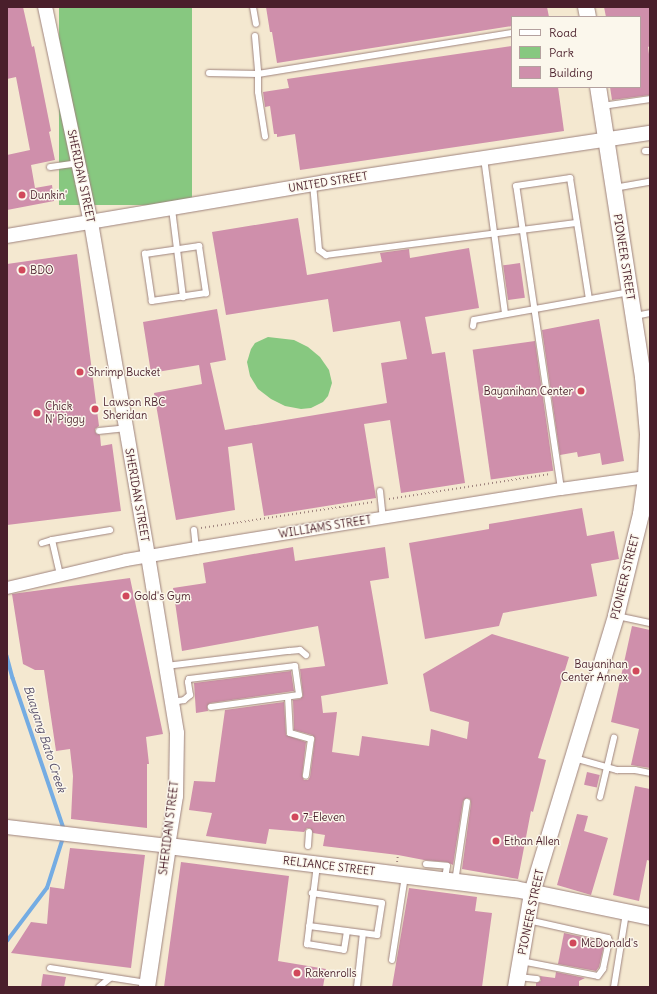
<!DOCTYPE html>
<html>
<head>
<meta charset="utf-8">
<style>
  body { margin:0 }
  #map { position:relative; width:657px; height:994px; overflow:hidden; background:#f4e8d0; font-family:Delius,sans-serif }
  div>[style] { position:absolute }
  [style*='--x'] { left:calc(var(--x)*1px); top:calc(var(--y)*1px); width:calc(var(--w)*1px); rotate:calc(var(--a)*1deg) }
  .green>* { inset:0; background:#87c880; transform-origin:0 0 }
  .stream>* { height:3.5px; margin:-1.75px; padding:0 1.75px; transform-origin:1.75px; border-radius:1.75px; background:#74ace3 }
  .building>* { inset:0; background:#cf8fab; transform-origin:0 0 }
  .path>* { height:2px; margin-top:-1px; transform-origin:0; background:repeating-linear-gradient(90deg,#9f847e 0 1px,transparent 0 4px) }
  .roads { filter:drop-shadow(0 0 1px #9f847e) drop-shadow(0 0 1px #9f847e) }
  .service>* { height:6px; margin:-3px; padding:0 3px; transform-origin:3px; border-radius:3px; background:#fff }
  .minor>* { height:12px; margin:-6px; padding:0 6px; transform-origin:6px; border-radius:6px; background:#fff }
  .tertiary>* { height:14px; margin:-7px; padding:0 7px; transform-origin:7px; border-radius:7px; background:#fff }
  .secondary>* { height:16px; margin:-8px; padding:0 8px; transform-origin:8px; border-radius:8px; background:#fff }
  .dots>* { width:11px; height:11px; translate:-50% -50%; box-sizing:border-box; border:2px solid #fbf7ec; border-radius:50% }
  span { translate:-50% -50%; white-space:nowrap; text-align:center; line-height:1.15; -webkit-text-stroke:3px #fbf7ec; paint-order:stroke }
  .street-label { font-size:11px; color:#4a1f2b }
  .poi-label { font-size:11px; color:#4a1f2b }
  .left { translate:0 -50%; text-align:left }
  .right { translate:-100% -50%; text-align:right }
  .water-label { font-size:12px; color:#59506b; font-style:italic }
  .frame { position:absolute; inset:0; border:8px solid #4a1f2b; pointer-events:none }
  .legend { position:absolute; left:511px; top:16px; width:130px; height:72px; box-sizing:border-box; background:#fbf7ec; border:1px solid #b4a19f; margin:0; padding:5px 7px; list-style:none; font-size:12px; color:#4a1f2b }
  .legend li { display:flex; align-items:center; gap:8px; height:20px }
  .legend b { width:20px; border:1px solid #b4a19f }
</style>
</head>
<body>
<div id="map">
  <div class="green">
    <div style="left:59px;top:7px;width:133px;height:198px"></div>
    <div style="clip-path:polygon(268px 337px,294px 340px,308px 347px,320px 357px,329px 370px,332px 383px,328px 396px,323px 402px,311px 408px,301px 409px,285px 406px,271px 399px,258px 389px,250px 376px,247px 362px,251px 349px,255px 343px)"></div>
  </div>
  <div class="stream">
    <div style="--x:7;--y:656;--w:23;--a:75"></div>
    <div style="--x:13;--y:678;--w:159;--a:71.3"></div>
    <div style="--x:7;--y:941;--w:66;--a:-53"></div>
    <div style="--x:47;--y:888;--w:49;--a:-72.3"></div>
  </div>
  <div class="building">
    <div style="clip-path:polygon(7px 7px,23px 7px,32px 47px,34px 46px,51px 131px,49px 132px,55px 160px,31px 165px,35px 188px,52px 185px,54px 201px,7px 210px,7px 155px,30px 150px,16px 77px,7px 79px)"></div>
    <div style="clip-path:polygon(266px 7px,547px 7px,549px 17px,512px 17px,512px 26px,277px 63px,272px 32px,270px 32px)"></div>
    <div style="clip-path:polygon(604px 7px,650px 7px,650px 46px,648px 47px,650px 61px,650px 95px,612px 100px,610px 87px,640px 87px,640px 17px,606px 17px)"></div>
    <div style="clip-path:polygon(512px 46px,512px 87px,558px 87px,564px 131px,300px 170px,295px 134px,277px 137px,277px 134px,274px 134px,270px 106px,265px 107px,263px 92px,289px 88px,287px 79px)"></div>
    <div style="clip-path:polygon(298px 218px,307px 275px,382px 262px,380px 253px,409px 249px,410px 258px,469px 248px,479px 308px,425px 317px,432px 354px,445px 352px,465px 483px,401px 493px,390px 420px,364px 424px,376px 498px,264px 516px,252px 443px,228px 447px,235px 510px,176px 520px,154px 393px,202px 384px,199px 365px,151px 373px,143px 322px,217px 309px,226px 360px,210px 363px,225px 430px,387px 403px,381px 363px,407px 359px,400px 321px,333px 332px,328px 299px,226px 315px,212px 232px)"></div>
    <div style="clip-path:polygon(77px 254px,99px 426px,95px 429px,95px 432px,100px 435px,101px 446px,112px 444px,121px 511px,7px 525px,7px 264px)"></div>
    <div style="left:520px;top:263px;width:35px;height:17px;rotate:82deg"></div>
    <div style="clip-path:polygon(599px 319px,624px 461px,602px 465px,600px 453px,578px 457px,577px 452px,560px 455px,542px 330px)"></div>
    <div style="left:535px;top:341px;width:131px;height:63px;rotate:82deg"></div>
    <div style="clip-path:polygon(582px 508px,587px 536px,614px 531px,619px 559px,591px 564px,597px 596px,503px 613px,499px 626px,425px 639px,409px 543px,489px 529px,489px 524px)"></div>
    <div style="clip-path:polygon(293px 547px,295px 561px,385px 547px,389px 578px,370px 581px,388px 684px,321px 696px,323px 713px,337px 712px,332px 752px,359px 756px,362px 736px,429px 746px,431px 729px,467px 739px,469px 722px,430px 711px,423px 674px,492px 634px,569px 657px,538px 758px,546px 760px,533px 812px,531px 811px,518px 879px,462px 869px,471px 803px,470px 799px,467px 798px,463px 801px,453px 865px,447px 862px,424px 860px,398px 855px,323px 846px,325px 835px,313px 833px,310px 828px,307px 828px,304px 832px,269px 829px,266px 844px,206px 836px,212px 813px,189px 810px,194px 781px,215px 782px,225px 710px,284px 702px,286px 735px,306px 742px,302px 776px,304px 780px,308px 780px,310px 777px,315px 738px,312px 735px,294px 730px,293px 700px,300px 699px,303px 696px,300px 669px,325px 666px,318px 626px,182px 651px,173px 588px,206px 583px,203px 563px)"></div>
    <div style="clip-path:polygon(130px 578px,163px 734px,146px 737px,149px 764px,147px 764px,147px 828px,71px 819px,73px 776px,70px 749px,56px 751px,44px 670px,35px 670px,23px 664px,12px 594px)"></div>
    <div style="clip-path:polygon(632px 626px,650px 630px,650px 768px,631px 765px,639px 729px,611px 722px)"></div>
    <div style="clip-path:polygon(291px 671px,294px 691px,210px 703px,207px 706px,208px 711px,196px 713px,194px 683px)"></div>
    <div style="left:587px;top:772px;width:13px;height:13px;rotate:13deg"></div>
    <div style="clip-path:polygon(635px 786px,650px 789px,650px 861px,647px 860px,639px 901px,613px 895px)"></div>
    <div style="clip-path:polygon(577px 814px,588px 816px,584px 831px,608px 838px,591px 895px,557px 885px)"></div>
    <div style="clip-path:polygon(70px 848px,145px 855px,131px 968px,11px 953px,31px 922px,47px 924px,50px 887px,64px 889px)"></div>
    <div style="clip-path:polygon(181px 862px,289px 876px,278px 961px,326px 969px,323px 987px,164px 987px)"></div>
    <div style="clip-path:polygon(409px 888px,477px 897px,475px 911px,492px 913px,482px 987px,392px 987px)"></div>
    <div style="clip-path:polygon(564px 933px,601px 941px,604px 945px,599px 967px,596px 971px,558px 964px)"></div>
    <div style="clip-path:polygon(556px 972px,585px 978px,579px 981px,579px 987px,536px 987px,536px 983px,541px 981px,540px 976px,555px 978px)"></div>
    <div style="clip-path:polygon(43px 974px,66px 977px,64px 987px,41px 987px)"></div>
  </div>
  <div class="path">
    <div style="--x:389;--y:499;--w:163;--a:-8.8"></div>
    <div style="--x:201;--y:528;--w:174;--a:-8.6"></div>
    <div style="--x:397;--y:862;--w:7;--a:-82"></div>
  </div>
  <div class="roads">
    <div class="service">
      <div style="--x:253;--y:7;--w:17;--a:80"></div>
      <div style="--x:255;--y:36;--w:38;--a:85"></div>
      <div style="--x:258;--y:74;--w:257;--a:-9.2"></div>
      <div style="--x:209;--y:73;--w:49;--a:1.2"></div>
      <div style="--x:258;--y:74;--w:18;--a:90"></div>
      <div style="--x:258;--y:92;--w:45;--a:81"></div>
      <div style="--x:602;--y:106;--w:49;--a:-8.3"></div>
      <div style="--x:645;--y:151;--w:5;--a:0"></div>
      <div style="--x:484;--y:158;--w:157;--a:82.3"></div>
      <div style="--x:50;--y:167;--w:28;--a:-8"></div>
      <div style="--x:313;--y:184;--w:66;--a:84.8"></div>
      <div style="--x:319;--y:250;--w:9;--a:36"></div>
      <div style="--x:326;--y:255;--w:253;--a:-7.3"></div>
      <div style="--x:614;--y:188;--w:36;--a:-10"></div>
      <div style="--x:172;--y:209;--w:89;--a:82.9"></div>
      <div style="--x:199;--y:246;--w:48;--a:81.5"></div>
      <div style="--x:206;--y:293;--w:55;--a:171.6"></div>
      <div style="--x:152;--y:301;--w:48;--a:-98.5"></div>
      <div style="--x:145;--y:254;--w:55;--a:-8.4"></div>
      <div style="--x:635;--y:316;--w:15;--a:-11"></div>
      <div style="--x:473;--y:326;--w:6;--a:-81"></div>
      <div style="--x:474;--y:320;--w:158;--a:-10.2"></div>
      <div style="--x:99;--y:431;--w:27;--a:-6"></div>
      <div style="--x:561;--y:489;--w:306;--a:-98.4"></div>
      <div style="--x:516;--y:186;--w:55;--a:-8.4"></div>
      <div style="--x:570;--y:178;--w:122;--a:81.1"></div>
      <div style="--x:380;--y:491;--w:27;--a:84"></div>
      <div style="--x:194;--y:530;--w:18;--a:84"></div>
      <div style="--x:52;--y:540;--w:59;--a:-9.8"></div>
      <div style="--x:42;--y:543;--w:10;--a:-17"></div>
      <div style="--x:52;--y:540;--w:37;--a:77"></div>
      <div style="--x:617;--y:616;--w:34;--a:12"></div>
      <div style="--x:166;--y:666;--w:124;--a:-7"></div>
      <div style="--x:289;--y:651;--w:11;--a:-5"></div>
      <div style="--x:300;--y:650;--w:8;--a:40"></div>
      <div style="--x:288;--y:697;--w:36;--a:87"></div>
      <div style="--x:290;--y:733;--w:22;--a:16"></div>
      <div style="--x:311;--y:739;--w:37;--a:98"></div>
      <div style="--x:172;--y:702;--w:12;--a:-9"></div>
      <div style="--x:184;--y:700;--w:8;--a:-40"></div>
      <div style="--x:190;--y:695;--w:13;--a:-99"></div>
      <div style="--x:188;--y:682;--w:3;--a:-72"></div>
      <div style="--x:189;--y:679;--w:107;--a:-7"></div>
      <div style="--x:295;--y:666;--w:29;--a:82"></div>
      <div style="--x:299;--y:695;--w:89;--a:172.2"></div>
      <div style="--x:574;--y:758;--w:45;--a:15.6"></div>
      <div style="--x:617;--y:770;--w:18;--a:0"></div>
      <div style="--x:635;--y:770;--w:15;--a:11"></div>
      <div style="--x:600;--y:797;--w:61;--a:-76.7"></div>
      <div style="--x:308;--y:846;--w:14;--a:-86"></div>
      <div style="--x:426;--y:864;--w:21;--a:5"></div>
      <div style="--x:447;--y:866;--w:13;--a:99"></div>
      <div style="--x:317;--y:865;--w:80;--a:97.2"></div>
      <div style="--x:307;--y:944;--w:37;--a:9"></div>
      <div style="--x:344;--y:950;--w:19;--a:-81"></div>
      <div style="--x:455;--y:882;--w:81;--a:-81.5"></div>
      <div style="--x:309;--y:926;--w:69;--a:7.5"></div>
      <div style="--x:377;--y:935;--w:32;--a:-81"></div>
      <div style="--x:382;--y:903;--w:71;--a:-171.9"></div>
      <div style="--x:392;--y:960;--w:85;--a:-81.2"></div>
      <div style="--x:521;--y:961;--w:78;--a:11"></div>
      <div style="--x:598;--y:976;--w:9;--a:-54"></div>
      <div style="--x:603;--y:969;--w:29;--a:-78"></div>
      <div style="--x:609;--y:941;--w:3;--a:-108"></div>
      <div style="--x:608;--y:938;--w:82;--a:-167.3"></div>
      <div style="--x:50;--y:968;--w:98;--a:8.8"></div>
      <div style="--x:518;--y:977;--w:19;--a:6"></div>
      <div style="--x:99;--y:987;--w:14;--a:-39"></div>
      <div style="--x:357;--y:987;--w:54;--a:-83.7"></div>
      <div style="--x:614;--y:987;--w:75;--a:-80.8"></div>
    </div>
    <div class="minor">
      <div style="--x:7;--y:588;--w:122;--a:-13.2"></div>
      <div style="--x:126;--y:560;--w:71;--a:-9.7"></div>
      <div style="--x:196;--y:548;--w:370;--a:-9.2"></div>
      <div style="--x:561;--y:489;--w:86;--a:-8"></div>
    </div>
    <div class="tertiary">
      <div style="--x:7;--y:236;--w:323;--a:-9.6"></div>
      <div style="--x:325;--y:182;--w:329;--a:-8.6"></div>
      <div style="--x:7;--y:827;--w:162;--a:6.7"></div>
      <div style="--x:168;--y:846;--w:51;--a:-80.9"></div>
      <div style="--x:176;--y:796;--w:63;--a:-89.1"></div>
      <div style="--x:177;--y:733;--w:179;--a:-99.3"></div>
      <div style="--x:148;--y:556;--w:338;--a:-99.7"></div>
      <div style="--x:91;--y:223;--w:221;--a:-102"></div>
    </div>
    <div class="secondary">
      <div style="--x:586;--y:7;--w:10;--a:79"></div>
      <div style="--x:147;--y:987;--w:143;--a:-81.5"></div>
      <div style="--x:168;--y:846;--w:350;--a:7.1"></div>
      <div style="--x:515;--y:889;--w:138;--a:11.7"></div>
      <div style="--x:516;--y:987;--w:95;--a:-80.3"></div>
      <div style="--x:532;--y:893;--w:289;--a:-73.1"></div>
      <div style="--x:616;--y:616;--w:105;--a:-76.2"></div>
      <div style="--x:641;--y:514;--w:37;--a:-82"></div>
      <div style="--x:646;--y:477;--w:43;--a:-87.3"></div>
      <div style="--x:648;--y:434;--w:57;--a:-95"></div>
      <div style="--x:643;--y:377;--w:293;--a:-98.8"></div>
    </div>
  </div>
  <div class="dots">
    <div style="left:22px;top:195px;background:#d1495b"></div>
    <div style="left:22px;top:270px;background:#d1495b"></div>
    <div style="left:80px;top:372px;background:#d1495b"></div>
    <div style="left:581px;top:391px;background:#d1495b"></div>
    <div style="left:95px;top:409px;background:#d1495b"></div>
    <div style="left:37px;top:413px;background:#d1495b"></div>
    <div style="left:126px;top:596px;background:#d1495b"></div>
    <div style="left:636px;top:671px;background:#d1495b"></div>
    <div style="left:295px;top:817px;background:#d1495b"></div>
    <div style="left:496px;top:841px;background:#d1495b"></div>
    <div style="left:573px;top:943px;background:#d1495b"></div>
    <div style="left:297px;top:973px;background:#d1495b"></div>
  </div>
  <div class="street-label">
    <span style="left:81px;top:176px;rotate:78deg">SHERIDAN STREET</span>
    <span style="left:328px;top:182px;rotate:-9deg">UNITED STREET</span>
    <span style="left:624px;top:257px;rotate:81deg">PIONEER STREET</span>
    <span style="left:137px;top:495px;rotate:80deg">SHERIDAN STREET</span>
    <span style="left:325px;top:527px;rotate:-9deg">WILLIAMS STREET</span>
    <span style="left:625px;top:577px;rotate:-76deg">PIONEER STREET</span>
    <span style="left:169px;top:828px;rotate:-83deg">SHERIDAN STREET</span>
    <span style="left:329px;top:866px;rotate:7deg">RELIANCE STREET</span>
    <span style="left:531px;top:912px;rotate:-78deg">PIONEER STREET</span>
  </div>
  <div class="poi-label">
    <span class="left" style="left:30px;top:195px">Dunkin'</span>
    <span class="left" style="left:30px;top:270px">BDO</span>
    <span class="left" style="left:88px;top:372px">Shrimp Bucket</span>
    <span class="right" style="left:573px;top:391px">Bayanihan Center</span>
    <span class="left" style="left:103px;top:409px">Lawson RBC<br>Sheridan</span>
    <span class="left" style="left:45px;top:413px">Chick<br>N' Piggy</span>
    <span class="left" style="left:134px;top:596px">Gold's Gym</span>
    <span class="right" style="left:628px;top:671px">Bayanihan<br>Center Annex</span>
    <span class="left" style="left:303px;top:817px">7-Eleven</span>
    <span class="left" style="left:504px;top:841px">Ethan Allen</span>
    <span class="left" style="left:581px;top:943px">McDonald's</span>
    <span class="left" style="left:305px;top:973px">Rakenrolls</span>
  </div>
  <div class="water-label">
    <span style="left:45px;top:739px;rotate:72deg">Buayang Bato Creek</span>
  </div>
  <div class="frame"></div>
  <ul class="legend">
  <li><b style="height:5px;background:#fff"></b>Road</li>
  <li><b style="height:11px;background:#87c880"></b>Park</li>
  <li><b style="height:11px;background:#cf8fab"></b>Building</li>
  </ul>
</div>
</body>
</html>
